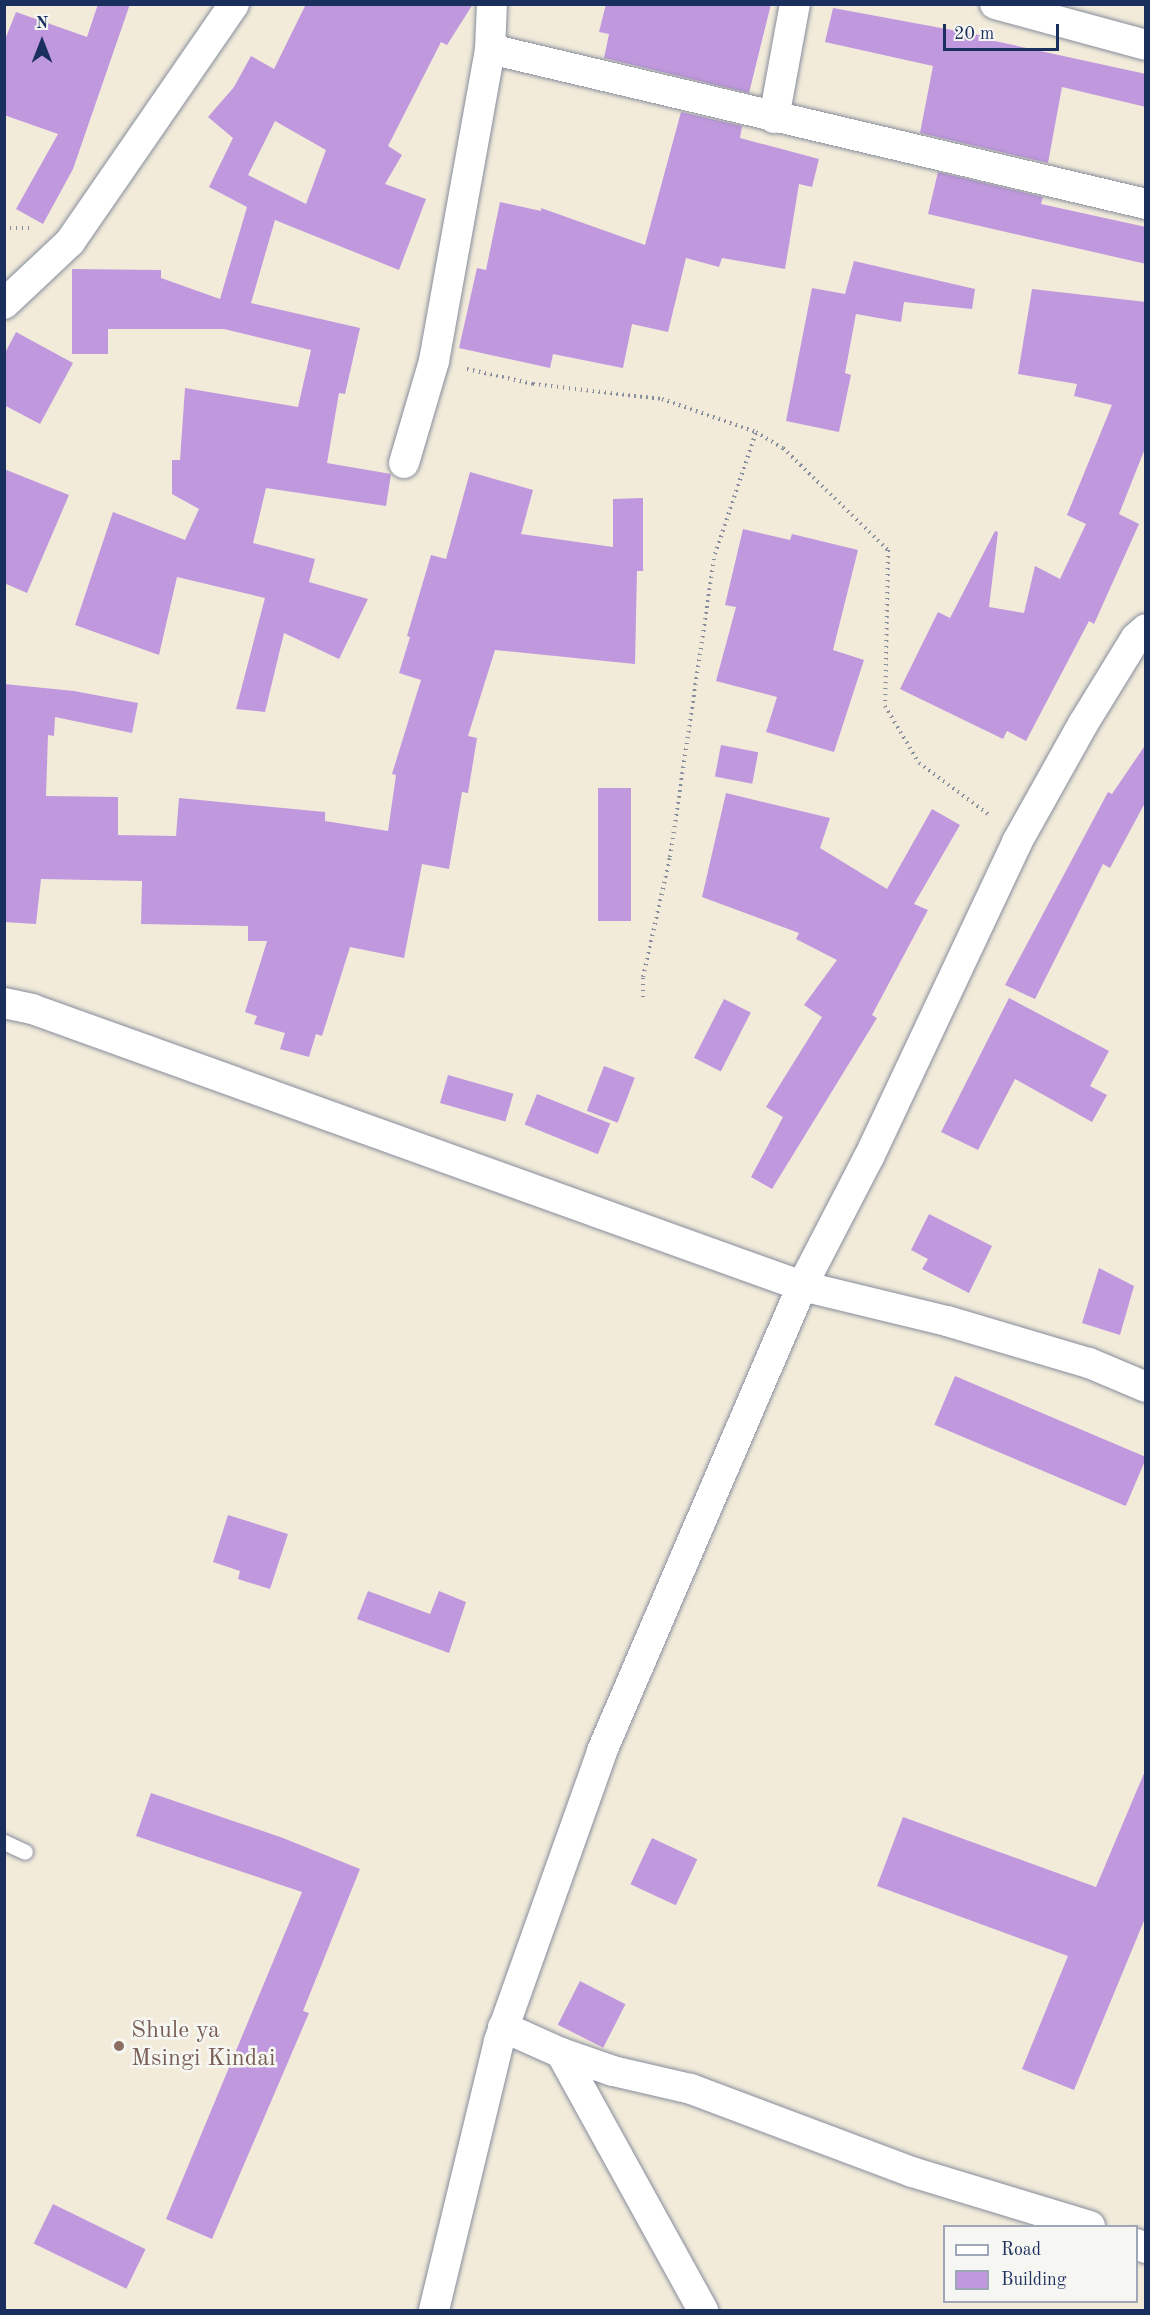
<!DOCTYPE html>
<html>
<head>
<meta charset="utf-8">
<style>
  body { margin:0 }
  #map { position:relative; width:1150px; height:2315px; overflow:hidden; background:#f2ebda; font-family:"Old Standard TT",serif }
  div>[style] { position:absolute }
  [style*='--x'] { left:calc(var(--x)*1px); top:calc(var(--y)*1px); width:calc(var(--w)*1px); rotate:calc(var(--a)*1deg) }
  .building>* { inset:0; background:#c098de; transform-origin:0 0 }
  .path>* { height:4px; margin-top:-2px; transform-origin:0; background:repeating-linear-gradient(90deg,#868d9c 0 1.5px,transparent 0 6px) }
  .roads { filter:drop-shadow(0 0 2px #868d9c) drop-shadow(0 0 2px #868d9c) }
  .lane>* { height:15px; margin:-7.5px; padding:0 7.5px; transform-origin:7.5px; border-radius:7.5px; background:#fff }
  .street>* { height:30px; margin:-15px; padding:0 15px; transform-origin:15px; border-radius:15px; background:#fff }
  .dots>* { width:16px; height:16px; translate:-50% -50%; box-sizing:border-box; border:3px solid #f6f6f2; border-radius:50% }
  span { translate:-50% -50%; white-space:nowrap; text-align:center; line-height:1.15; -webkit-text-stroke:5px #f6f6f2; paint-order:stroke }
  .education-label { font-size:24px; color:#785e54 }
  .left { translate:0 -50%; text-align:left }
  .frame { position:absolute; inset:0; border:6px solid #1b2f5e; pointer-events:none }
  .legend { position:absolute; left:943px; top:2225px; width:195px; height:78px; box-sizing:border-box; background:#f6f6f2; border:2px solid #9ea6b7; margin:0; padding:8px 10px; list-style:none; font-size:18px; color:#1b2f5e }
  .legend li { display:flex; align-items:center; gap:12px; height:30px }
  .legend b { width:30px; border:2px solid #9ea6b7 }
  .north { position:absolute; left:12px; top:12px; width:60px; height:60px; -webkit-text-stroke:4px #f6f6f2; paint-order:stroke; rotate:0deg; font-size:16px; font-weight:700; line-height:24px; text-align:center; color:#1b2f5e }
  .north::after { content:''; display:block; margin:auto; width:21px; height:27px; background:#1b2f5e; clip-path:polygon(50% 0,100% 100%,50% 72%,0 100%) }
  .scale { position:absolute; left:943px; top:24px; width:116px; height:27px; box-sizing:border-box; border:3px solid #1b2f5e; border-top:0; padding-left:8px; font-size:18px; line-height:21px; white-space:nowrap; color:#1b2f5e; -webkit-text-stroke:4px #f6f6f2; paint-order:stroke }
</style>
</head>
<body>
<div id="map">
  <div class="building">
    <div style="clip-path:polygon(98px 4px,130px 4px,73px 169px,43px 224px,16px 209px,58px 134px,4px 115px,4px 42px,16px 12px,87px 37px)"></div>
    <div style="clip-path:polygon(evenodd,306px 4px,473px 4px,447px 45px,441px 42px,388px 146px,402px 155px,385px 184px,426px 199px,399px 270px,275px 220px,251px 303px,360px 328px,345px 394px,339px 393px,327px 463px,391px 474px,386px 506px,266px 488px,253px 543px,315px 559px,309px 582px,368px 599px,339px 659px,284px 633px,265px 712px,236px 709px,265px 598px,177px 577px,159px 655px,75px 625px,113px 512px,185px 540px,199px 509px,172px 494px,172px 460px,180px 460px,185px 388px,298px 407px,311px 350px,224px 329px,108px 329px,108px 354px,72px 354px,72px 269px,161px 270px,161px 278px,220px 299px,247px 207px,209px 187px,233px 138px,208px 117px,234px 87px,251px 56px,274px 69px,306px 4px,275px 121px,326px 150px,306px 204px,248px 175px,275px 121px)"></div>
    <div style="clip-path:polygon(606px 4px,771px 4px,749px 93px,604px 58px,609px 34px,599px 32px)"></div>
    <div style="clip-path:polygon(833px 8px,990px 37px,990px 40px,1146px 74px,1146px 107px,1062px 87px,1048px 163px,920px 133px,933px 66px,825px 42px)"></div>
    <div style="clip-path:polygon(681px 112px,742px 126px,740px 138px,819px 159px,812px 187px,799px 184px,785px 269px,722px 258px,719px 267px,686px 258px,668px 332px,632px 324px,623px 368px,553px 354px,550px 368px,459px 348px,477px 268px,486px 270px,500px 202px,541px 211px,541px 208px,645px 245px)"></div>
    <div style="clip-path:polygon(938px 172px,1043px 197px,1041px 204px,1146px 227px,1146px 264px,928px 214px)"></div>
    <div style="clip-path:polygon(854px 261px,975px 289px,972px 309px,904px 302px,901px 322px,856px 314px,845px 373px,851px 375px,839px 432px,786px 421px,812px 288px,845px 294px)"></div>
    <div style="clip-path:polygon(1032px 289px,1146px 302px,1146px 446px,1119px 514px,1139px 524px,1094px 624px,1089px 621px,1026px 741px,1007px 731px,1003px 739px,900px 689px,938px 612px,950px 618px,995px 531px,998px 532px,989px 607px,1024px 613px,1035px 566px,1060px 579px,1086px 524px,1067px 515px,1112px 405px,1074px 396px,1077px 384px,1018px 374px)"></div>
    <div style="clip-path:polygon(16px 332px,73px 363px,40px 424px,4px 405px,4px 355px)"></div>
    <div style="clip-path:polygon(4px 469px,69px 495px,27px 593px,4px 583px)"></div>
    <div style="clip-path:polygon(470px 472px,533px 490px,521px 534px,613px 547px,613px 499px,643px 498px,643px 571px,637px 571px,635px 664px,495px 650px,468px 736px,477px 738px,468px 793px,462px 792px,449px 869px,422px 864px,404px 958px,350px 947px,322px 1036px,316px 1034px,309px 1057px,280px 1049px,285px 1033px,254px 1024px,257px 1016px,245px 1012px,267px 941px,248px 941px,248px 926px,141px 924px,142px 881px,41px 879px,36px 924px,4px 922px,4px 684px,74px 691px,138px 703px,132px 733px,55px 717px,54px 736px,48px 735px,46px 796px,118px 797px,118px 835px,176px 836px,179px 798px,325px 812px,325px 821px,388px 831px,396px 775px,392px 774px,421px 680px,399px 673px,410px 637px,407px 636px,431px 555px,446px 559px)"></div>
    <div style="clip-path:polygon(743px 529px,790px 540px,792px 534px,858px 550px,833px 650px,864px 660px,834px 752px,766px 732px,777px 697px,716px 681px,736px 607px,725px 605px)"></div>
    <div style="clip-path:polygon(1146px 744px,1146px 801px,1110px 868px,1103px 864px,1035px 999px,1005px 985px,1108px 792px,1112px 794px)"></div>
    <div style="left:721px;top:745px;width:38px;height:32px;rotate:11deg"></div>
    <div style="left:598px;top:788px;width:33px;height:133px"></div>
    <div style="clip-path:polygon(726px 793px,830px 818px,820px 848px,887px 889px,932px 809px,960px 825px,914px 904px,928px 910px,872px 1015px,877px 1018px,772px 1189px,751px 1177px,783px 1117px,766px 1107px,822px 1017px,804px 1005px,837px 960px,796px 939px,799px 933px,702px 897px)"></div>
    <div style="clip-path:polygon(1009px 998px,1109px 1051px,1090px 1086px,1107px 1095px,1092px 1122px,1015px 1079px,978px 1150px,941px 1132px)"></div>
    <div style="left:724px;top:999px;width:30px;height:66px;rotate:27deg"></div>
    <div style="left:604px;top:1066px;width:33px;height:48px;rotate:21deg"></div>
    <div style="left:448px;top:1075px;width:68px;height:29px;rotate:16deg"></div>
    <div style="left:537px;top:1094px;width:79px;height:33px;rotate:22deg"></div>
    <div style="clip-path:polygon(929px 1214px,992px 1246px,969px 1293px,922px 1269px,928px 1259px,911px 1250px)"></div>
    <div style="clip-path:polygon(1099px 1268px,1134px 1286px,1120px 1335px,1082px 1323px)"></div>
    <div style="left:955px;top:1376px;width:208px;height:53px;rotate:23deg"></div>
    <div style="clip-path:polygon(228px 1515px,288px 1534px,270px 1589px,238px 1579px,240px 1571px,213px 1562px)"></div>
    <div style="clip-path:polygon(368px 1591px,430px 1614px,439px 1591px,466px 1602px,449px 1653px,357px 1619px)"></div>
    <div style="clip-path:polygon(1145px 1771px,1146px 1916px,1074px 2090px,1022px 2069px,1068px 1956px,877px 1886px,903px 1817px,1096px 1887px)"></div>
    <div style="clip-path:polygon(151px 1793px,283px 1838px,360px 1869px,303px 2011px,309px 2013px,212px 2239px,166px 2219px,302px 1892px,136px 1836px)"></div>
    <div style="left:652px;top:1838px;width:50px;height:51px;rotate:25deg"></div>
    <div style="left:580px;top:1981px;width:51px;height:49px;rotate:27deg"></div>
    <div style="left:53px;top:2204px;width:103px;height:44px;rotate:26deg"></div>
  </div>
  <div class="path">
    <div style="--x:4;--y:228;--w:30;--a:0"></div>
    <div style="--x:467;--y:369;--w:68;--a:12.8"></div>
    <div style="--x:533;--y:384;--w:130;--a:6.6"></div>
    <div style="--x:662;--y:399;--w:100;--a:19.3"></div>
    <div style="--x:756;--y:432;--w:31;--a:31"></div>
    <div style="--x:783;--y:448;--w:146;--a:44.2"></div>
    <div style="--x:888;--y:550;--w:156;--a:91.1"></div>
    <div style="--x:885;--y:706;--w:66;--a:59.2"></div>
    <div style="--x:919;--y:763;--w:89;--a:36.4"></div>
    <div style="--x:643;--y:997;--w:20;--a:-90"></div>
    <div style="--x:643;--y:977;--w:123;--a:-77.3"></div>
    <div style="--x:670;--y:857;--w:306;--a:-81.6"></div>
    <div style="--x:715;--y:554;--w:129;--a:-71.4"></div>
  </div>
  <div class="roads">
    <div class="lane">
      <div style="--x:4;--y:1842;--w:23;--a:25"></div>
    </div>
    <div class="street">
      <div style="--x:995;--y:4;--w:156;--a:15.2"></div>
      <div style="--x:490;--y:49;--w:674;--a:13.29"></div>
      <div style="--x:774;--y:118;--w:116;--a:-79.6"></div>
      <div style="--x:4;--y:304;--w:91;--a:-43.2"></div>
      <div style="--x:70;--y:242;--w:289;--a:-55.4"></div>
      <div style="--x:404;--y:463;--w:106;--a:-73.6"></div>
      <div style="--x:434;--y:361;--w:317;--a:-79.8"></div>
      <div style="--x:490;--y:49;--w:45;--a:-87.5"></div>
      <div style="--x:4;--y:1003;--w:29;--a:12"></div>
      <div style="--x:32;--y:1009;--w:818;--a:19.79"></div>
      <div style="--x:802;--y:1286;--w:145;--a:-62.6"></div>
      <div style="--x:869;--y:1157;--w:348;--a:-64.8"></div>
      <div style="--x:1017;--y:842;--w:135;--a:-60.8"></div>
      <div style="--x:1083;--y:724;--w:101;--a:-58.4"></div>
      <div style="--x:1136;--y:638;--w:13;--a:-42"></div>
      <div style="--x:503;--y:2027;--w:64;--a:24.1"></div>
      <div style="--x:561;--y:2053;--w:55;--a:19.1"></div>
      <div style="--x:613;--y:2071;--w:80;--a:13"></div>
      <div style="--x:691;--y:2089;--w:236;--a:20.6"></div>
      <div style="--x:912;--y:2172;--w:186;--a:16.9"></div>
      <div style="--x:561;--y:2053;--w:294;--a:61.1"></div>
      <div style="--x:1136;--y:2244;--w:11;--a:22"></div>
      <div style="--x:434;--y:2310;--w:277;--a:-76.4"></div>
      <div style="--x:499;--y:2041;--w:308;--a:-70.4"></div>
      <div style="--x:602;--y:1751;--w:506;--a:-66.73"></div>
      <div style="--x:802;--y:1286;--w:149;--a:13.6"></div>
      <div style="--x:947;--y:1321;--w:148;--a:16.5"></div>
      <div style="--x:1089;--y:1363;--w:62;--a:22.8"></div>
    </div>
  </div>
  <div class="dots">
    <div style="left:119px;top:2046px;background:#8d6e63"></div>
  </div>
  <div class="education-label">
    <span class="left" style="left:131px;top:2046px">Shule ya<br>Msingi Kindai</span>
  </div>
  <div class="frame"></div>
  <ul class="legend">
  <li><b style="height:8px;background:#fff"></b>Road</li>
  <li><b style="height:16px;background:#c098de"></b>Building</li>
  </ul>
  <div class="north">N</div>
  <div class="scale">20 m</div>
</div>
</body>
</html>
